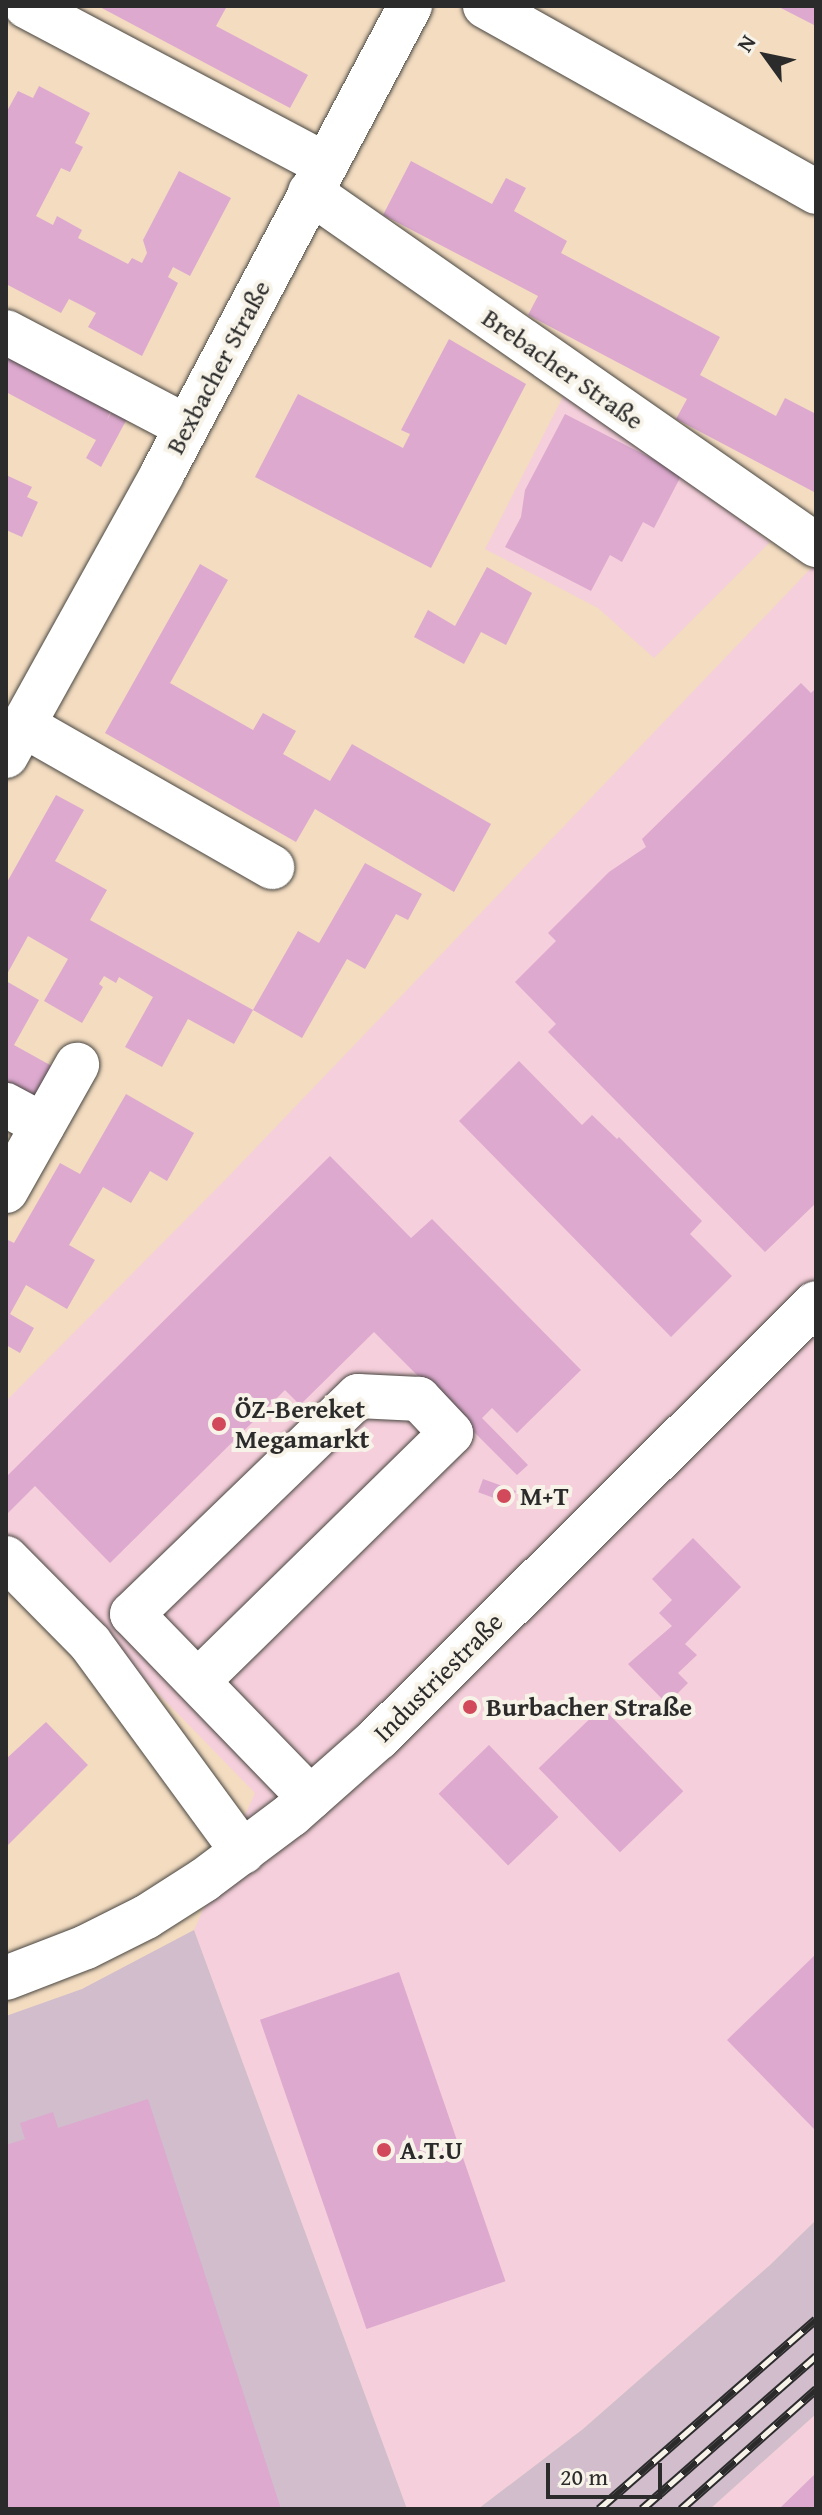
<!DOCTYPE html>
<html>
<head>
<meta charset="utf-8">
<style>
  body { margin:0 }
  #map { position:relative; width:822px; height:2515px; overflow:hidden; background:#f3dcc0; font-family:"Gentium Book Plus",serif }
  div>[style] { position:absolute }
  [style*='--x'] { left:calc(var(--x)*1px); top:calc(var(--y)*1px); width:calc(var(--w)*1px); rotate:calc(var(--a)*1deg) }
  .built>* { inset:0; background:#f5cfdb }
  .industrial>* { inset:0; background:#d1bdcc }
  .building>* { inset:0; background:#dda9cf; transform-origin:0 0 }
  .roads { filter:drop-shadow(0 0 2px #494641) drop-shadow(0 0 2px #494641) }
  .minor>* { height:44px; margin:-22px; padding:0 22px; transform-origin:22px; border-radius:22px; background:#fff }
  .rail>* { height:9px; margin-top:-4.5px; transform-origin:0; background:repeating-linear-gradient(90deg,#f7f3e8 0 18px,#2b2b2b 0 36px); box-sizing:border-box; border-block:2px solid #2b2b2b }
  .dots>* { width:22px; height:22px; translate:-50% -50%; box-sizing:border-box; border:4px solid #f7f3e8; border-radius:50% }
  span { translate:-50% -50%; white-space:nowrap; text-align:center; line-height:1.15; -webkit-text-stroke:8px #f7f3e8; paint-order:stroke }
  .street-label { font-size:26px; color:#2b2b2b }
  .poi-label { font-size:26px; color:#2b2b2b; font-weight:700 }
  .left { translate:0 -50%; text-align:left }
  .frame { position:absolute; inset:0; border:8px solid #2b2b2b; pointer-events:none }
  .north { position:absolute; left:726px; top:16px; width:80px; height:80px; -webkit-text-stroke:6px #f7f3e8; paint-order:stroke; rotate:303deg; font-size:22px; font-weight:700; line-height:32px; text-align:center; color:#2b2b2b }
  .north::after { content:''; display:block; margin:auto; width:28px; height:36px; background:#2b2b2b; clip-path:polygon(50% 0,100% 100%,50% 72%,0 100%) }
  .scale { position:absolute; left:546px; top:2463px; width:116px; height:36px; box-sizing:border-box; border:4px solid #2b2b2b; border-top:0; padding-left:10px; font-size:24px; line-height:28px; white-space:nowrap; color:#2b2b2b; -webkit-text-stroke:6px #f7f3e8; paint-order:stroke }
</style>
</head>
<body>
<div id="map">
  <div class="built">
    <div style="clip-path:polygon(567px 389px,770px 542px,654px 658px,598px 608px,485px 549px)"></div>
    <div style="clip-path:polygon(816px 563px,816px 2220px,770px 2265px,583px 2429px,478px 2509px,407px 2509px,194px 1930px,255px 1793px,6px 1537px,6px 1401px,225px 1180px)"></div>
    <div style="clip-path:polygon(816px 2414px,816px 2509px,710px 2509px)"></div>
  </div>
  <div class="industrial">
    <div style="clip-path:polygon(194px 1930px,407px 2509px,6px 2509px,6px 2016px,82px 1989px)"></div>
    <div style="clip-path:polygon(816px 2220px,816px 2414px,710px 2509px,478px 2509px,583px 2429px,770px 2265px)"></div>
  </div>
  <div class="building">
    <div style="clip-path:polygon(98px 6px,227px 6px,216px 26px,308px 75px,290px 108px)"></div>
    <div style="clip-path:polygon(777px 6px,816px 6px,816px 26px)"></div>
    <div style="clip-path:polygon(39px 86px,90px 113px,75px 143px,83px 147px,70px 172px,61px 168px,36px 216px,53px 225px,57px 216px,82px 230px,78px 238px,128px 264px,132px 258px,142px 263px,147px 253px,143px 240px,179px 171px,231px 198px,190px 276px,173px 267px,168px 277px,178px 283px,142px 356px,88px 327px,96px 313px,81px 305px,69px 299px,61px 313px,6px 284px,6px 113px,18px 91px,33px 98px)"></div>
    <div style="clip-path:polygon(411px 161px,492px 204px,506px 178px,526px 188px,514px 211px,567px 241px,561px 253px,720px 337px,700px 375px,776px 416px,785px 398px,816px 414px,816px 493px,676px 419px,687px 399px,528px 315px,538px 296px,383px 215px)"></div>
    <div style="clip-path:polygon(449px 339px,526px 384px,431px 568px,255px 477px,298px 394px,403px 448px,410px 434px,401px 430px)"></div>
    <div style="clip-path:polygon(6px 353px,112px 408px,107px 420px,113px 409px,128px 417px,101px 467px,86px 458px,96px 440px,6px 392px)"></div>
    <div style="clip-path:polygon(565px 414px,682px 474px,654px 528px,643px 522px,622px 562px,610px 555px,591px 591px,505px 547px,521px 517px,525px 490px)"></div>
    <div style="clip-path:polygon(6px 475px,32px 487px,27px 497px,38px 502px,22px 537px,6px 530px)"></div>
    <div style="clip-path:polygon(200px 564px,228px 580px,170px 683px,253px 730px,263px 713px,296px 731px,283px 754px,330px 781px,352px 744px,491px 824px,454px 892px,315px 809px,296px 842px,105px 733px)"></div>
    <div style="clip-path:polygon(487px 567px,532px 593px,506px 645px,481px 632px,464px 664px,414px 637px,428px 610px,455px 626px)"></div>
    <div style="clip-path:polygon(801px 683px,811px 693px,816px 688px,816px 1203px,765px 1252px,548px 1032px,556px 1024px,515px 982px,556px 941px,548px 933px,609px 872px,646px 847px,642px 839px)"></div>
    <div style="clip-path:polygon(56px 795px,84px 810px,55px 861px,107px 890px,90px 920px,253px 1010px,298px 931px,319px 943px,365px 863px,422px 894px,408px 920px,396px 914px,365px 969px,347px 959px,302px 1038px,253px 1010px,234px 1044px,188px 1019px,162px 1067px,125px 1047px,153px 997px,119px 977px,116px 983px,104px 976px,99px 984px,103px 987px,82px 1023px,44px 1001px,68px 959px,28px 936px,6px 976px,6px 884px)"></div>
    <div style="clip-path:polygon(6px 981px,39px 1000px,14px 1045px,59px 1070px,39px 1105px,6px 1086px)"></div>
    <div style="clip-path:polygon(519px 1061px,582px 1125px,592px 1115px,617px 1139px,619px 1137px,702px 1221px,690px 1234px,732px 1276px,671px 1337px,459px 1121px)"></div>
    <div style="clip-path:polygon(126px 1094px,194px 1133px,167px 1181px,150px 1171px,131px 1203px,103px 1187px,69px 1245px,95px 1260px,67px 1309px,26px 1285px,10px 1314px,34px 1328px,20px 1353px,6px 1345px,6px 1239px,14px 1243px,60px 1163px,80px 1174px)"></div>
    <div style="clip-path:polygon(330px 1156px,411px 1238px,432px 1219px,581px 1370px,517px 1433px,492px 1408px,482px 1418px,528px 1465px,517px 1475px,374px 1332px,300px 1405px,285px 1390px,110px 1563px,35px 1486px,6px 1515px,6px 1477px)"></div>
    <div style="left:483px;top:1479px;width:35px;height:14px;rotate:20deg"></div>
    <div style="clip-path:polygon(693px 1538px,741px 1587px,685px 1644px,697px 1655px,678px 1673px,688px 1683px,667px 1704px,628px 1664px,672px 1626px,659px 1613px,672px 1600px,652px 1579px)"></div>
    <div style="left:602px;top:1707px;width:117px;height:88px;rotate:46deg"></div>
    <div style="clip-path:polygon(46px 1722px,88px 1765px,6px 1847px,6px 1759px)"></div>
    <div style="left:489px;top:1745px;width:100px;height:70px;rotate:46deg"></div>
    <div style="clip-path:polygon(816px 1954px,816px 2131px,727px 2040px)"></div>
    <div style="left:399px;top:1972px;width:327px;height:147px;rotate:71deg"></div>
    <div style="clip-path:polygon(148px 2099px,281px 2509px,6px 2509px,6px 2145px,25px 2139px,20px 2123px,53px 2112px,58px 2128px)"></div>
    <div style="clip-path:polygon(816px 2473px,816px 2509px,779px 2509px)"></div>
  </div>
  <div class="roads">
    <div class="minor">
      <div style="--x:26;--y:6;--w:337;--a:27.9"></div>
      <div style="--x:485;--y:6;--w:380;--a:29.3"></div>
      <div style="--x:310;--y:192;--w:617;--a:34.9"></div>
      <div style="--x:6;--y:332;--w:204;--a:27.7"></div>
      <div style="--x:23;--y:725;--w:287;--a:29.7"></div>
      <div style="--x:6;--y:756;--w:322;--a:-61"></div>
      <div style="--x:162;--y:474;--w:530;--a:-62.08"></div>
      <div style="--x:6;--y:1105;--w:42;--a:28.4"></div>
      <div style="--x:6;--y:1191;--w:145;--a:-60.6"></div>
      <div style="--x:6;--y:1558;--w:120;--a:45.3"></div>
      <div style="--x:90;--y:1643;--w:259;--a:53.8"></div>
      <div style="--x:198;--y:1681;--w:354;--a:-44.4"></div>
      <div style="--x:451;--y:1433;--w:47;--a:-133.3"></div>
      <div style="--x:419;--y:1399;--w:61;--a:-177.2"></div>
      <div style="--x:358;--y:1396;--w:314;--a:136"></div>
      <div style="--x:132;--y:1614;--w:256;--a:45.9"></div>
      <div style="--x:6;--y:1978;--w:86;--a:-21.2"></div>
      <div style="--x:86;--y:1947;--w:67;--a:-26.6"></div>
      <div style="--x:146;--y:1917;--w:69;--a:-32.5"></div>
      <div style="--x:204;--y:1880;--w:109;--a:-36.8"></div>
      <div style="--x:291;--y:1815;--w:116;--a:-41.5"></div>
      <div style="--x:378;--y:1738;--w:617;--a:-44.8"></div>
    </div>
  </div>
  <div class="rail">
    <div style="--x:599;--y:2509;--w:288;--a:-41.2"></div>
    <div style="--x:642;--y:2509;--w:232;--a:-41.3"></div>
    <div style="--x:681;--y:2509;--w:181;--a:-41.6"></div>
  </div>
  <div class="dots">
    <div style="left:219px;top:1424px;background:#d1495b"></div>
    <div style="left:504px;top:1496px;background:#d1495b"></div>
    <div style="left:470px;top:1707px;background:#d1495b"></div>
    <div style="left:384px;top:2150px;background:#d1495b"></div>
  </div>
  <div class="street-label">
    <span style="left:218px;top:367px;rotate:-62deg">Bexbacher Straße</span>
    <span style="left:563px;top:369px;rotate:35deg">Brebacher Straße</span>
    <span style="left:438px;top:1677px;rotate:-45deg">Industriestraße</span>
  </div>
  <div class="poi-label">
    <span class="left" style="left:235px;top:1424px">ÖZ-Bereket<br>Megamarkt</span>
    <span class="left" style="left:520px;top:1496px">M+T</span>
    <span class="left" style="left:486px;top:1707px">Burbacher Straße</span>
    <span class="left" style="left:400px;top:2150px">A.T.U</span>
  </div>
  <div class="frame"></div>
  <div class="north">N</div>
  <div class="scale">20 m</div>
</div>
</body>
</html>
